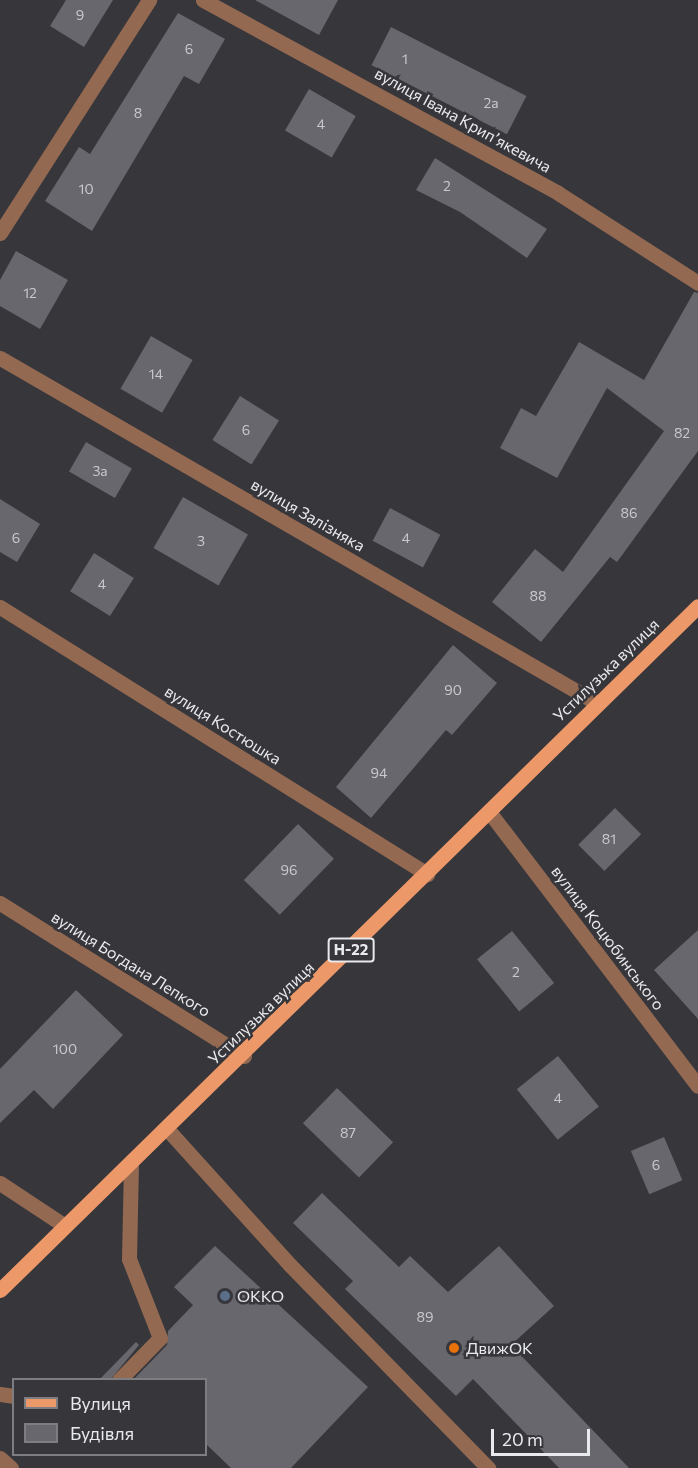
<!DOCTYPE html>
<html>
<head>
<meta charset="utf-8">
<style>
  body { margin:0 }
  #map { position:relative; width:698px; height:1468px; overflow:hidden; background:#36363b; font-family:Commissioner,sans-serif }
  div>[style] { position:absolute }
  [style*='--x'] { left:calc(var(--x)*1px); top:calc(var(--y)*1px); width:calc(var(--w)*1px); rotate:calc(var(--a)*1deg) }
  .building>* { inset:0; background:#68676d; transform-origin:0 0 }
  .lane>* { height:15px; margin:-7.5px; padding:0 7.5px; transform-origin:7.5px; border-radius:7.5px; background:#936952 }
  .street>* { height:15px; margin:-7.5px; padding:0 7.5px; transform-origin:7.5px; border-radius:7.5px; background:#936952 }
  .primary>* { height:15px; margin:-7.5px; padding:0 7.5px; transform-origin:7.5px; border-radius:7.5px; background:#ed9868 }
  .dots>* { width:16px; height:16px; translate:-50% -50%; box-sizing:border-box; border:3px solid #36363b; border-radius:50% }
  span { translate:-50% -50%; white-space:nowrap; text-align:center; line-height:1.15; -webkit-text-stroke:5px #36363b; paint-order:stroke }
  .number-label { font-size:14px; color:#c9c9cd }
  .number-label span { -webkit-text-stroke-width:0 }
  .shield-label span { padding:2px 4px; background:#36363b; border:2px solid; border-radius:4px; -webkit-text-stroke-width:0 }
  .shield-label { font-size:15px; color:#e9eaed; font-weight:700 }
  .street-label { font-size:16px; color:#e9eaed }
  .poi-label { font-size:16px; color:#e9eaed }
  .left { translate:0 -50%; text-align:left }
  .legend { position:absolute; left:12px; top:1378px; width:195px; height:78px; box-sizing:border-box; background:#36363b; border:2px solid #7e7e82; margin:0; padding:8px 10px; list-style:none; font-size:18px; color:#e9eaed }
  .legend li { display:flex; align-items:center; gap:12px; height:30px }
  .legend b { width:30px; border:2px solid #7e7e82 }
  .scale { position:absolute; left:491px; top:1429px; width:99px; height:27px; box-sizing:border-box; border:3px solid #e9eaed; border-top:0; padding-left:8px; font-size:18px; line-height:21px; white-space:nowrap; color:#e9eaed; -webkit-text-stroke:4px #36363b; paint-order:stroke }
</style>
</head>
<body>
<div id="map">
  <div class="building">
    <div style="clip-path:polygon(66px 0,113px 0,84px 47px,50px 26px)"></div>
    <div style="clip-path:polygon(255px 0,338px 0,319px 35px)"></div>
    <div style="clip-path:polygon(178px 13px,225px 39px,199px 84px,184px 76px,92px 231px,45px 201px,79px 147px,90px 154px)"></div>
    <div style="left:391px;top:27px;width:152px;height:43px;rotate:27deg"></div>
    <div style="left:309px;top:89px;width:54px;height:48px;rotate:30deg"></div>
    <div style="clip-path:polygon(435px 158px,547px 229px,527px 258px,460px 212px,416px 190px)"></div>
    <div style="clip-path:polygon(16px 251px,68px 280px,40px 329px,0 306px,0 280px)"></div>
    <div style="clip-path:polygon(694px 292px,698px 293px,698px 451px,617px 562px,610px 557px,541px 642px,492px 602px,535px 549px,563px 572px,664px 431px,607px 388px,557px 478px,500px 448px,521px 408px,536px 416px,579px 342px,644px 380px)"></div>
    <div style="left:151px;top:336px;width:48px;height:61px;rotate:30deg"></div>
    <div style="left:240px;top:396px;width:46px;height:52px;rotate:32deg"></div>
    <div style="left:86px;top:442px;width:53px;height:34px;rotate:30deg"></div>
    <div style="left:183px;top:497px;width:75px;height:59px;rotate:30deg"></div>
    <div style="clip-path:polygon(0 499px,40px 524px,17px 562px,0 552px)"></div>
    <div style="left:390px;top:508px;width:57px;height:37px;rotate:28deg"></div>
    <div style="left:94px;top:553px;width:47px;height:45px;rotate:32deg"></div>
    <div style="clip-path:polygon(453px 645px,497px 683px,452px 735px,446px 730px,371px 818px,336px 787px)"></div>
    <div style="left:615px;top:808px;width:37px;height:52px;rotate:45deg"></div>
    <div style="left:298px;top:824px;width:50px;height:78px;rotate:44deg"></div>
    <div style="clip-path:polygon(698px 930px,698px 1019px,654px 970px)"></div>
    <div style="left:512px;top:931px;width:67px;height:45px;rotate:51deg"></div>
    <div style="clip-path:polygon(76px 990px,123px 1035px,53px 1109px,34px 1090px,0 1123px,0 1069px)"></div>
    <div style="left:558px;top:1056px;width:65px;height:53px;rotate:51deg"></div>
    <div style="left:337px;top:1088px;width:78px;height:49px;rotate:44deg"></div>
    <div style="left:664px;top:1137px;width:47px;height:36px;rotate:67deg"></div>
    <div style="clip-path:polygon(322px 1193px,399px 1267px,410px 1256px,448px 1292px,499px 1246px,554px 1306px,511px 1345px,629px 1468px,559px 1468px,473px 1379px,456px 1396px,345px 1289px,353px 1281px,293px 1223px)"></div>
    <div style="clip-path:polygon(215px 1246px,368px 1387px,291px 1468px,231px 1468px,206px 1444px,206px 1380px,133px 1380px,167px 1345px,168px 1331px,193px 1305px,174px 1287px)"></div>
    <div style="clip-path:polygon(136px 1342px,139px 1345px,110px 1380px,99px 1380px)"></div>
  </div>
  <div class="lane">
    <div style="--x:168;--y:1130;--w:182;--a:47.9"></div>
    <div style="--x:290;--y:1265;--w:284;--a:45.7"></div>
    <div style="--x:0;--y:1183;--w:78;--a:33.5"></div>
    <div style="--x:119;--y:1380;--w:59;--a:-45.7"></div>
    <div style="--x:160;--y:1338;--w:85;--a:-111.4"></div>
    <div style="--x:129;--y:1259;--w:93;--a:-88.8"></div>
    <div style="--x:0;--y:1394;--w:14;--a:8"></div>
    <div style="--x:0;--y:1458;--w:15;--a:42"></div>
  </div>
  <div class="street">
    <div style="--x:203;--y:0;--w:404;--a:28.5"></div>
    <div style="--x:558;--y:193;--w:166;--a:32.7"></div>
    <div style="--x:0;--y:233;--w:277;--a:-57.4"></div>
    <div style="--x:0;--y:358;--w:690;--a:30.02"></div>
    <div style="--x:0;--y:607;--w:504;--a:32.02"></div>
    <div style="--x:490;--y:813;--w:343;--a:52.7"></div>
    <div style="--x:0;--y:903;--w:288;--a:32.1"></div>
  </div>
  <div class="primary">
    <div style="--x:0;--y:1290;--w:977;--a:-44.42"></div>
  </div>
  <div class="dots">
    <div style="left:225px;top:1296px;background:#5c6f8a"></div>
    <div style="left:454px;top:1348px;background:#e8710a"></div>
  </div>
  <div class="number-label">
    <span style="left:80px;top:15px">9</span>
    <span style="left:189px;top:49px">6</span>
    <span style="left:405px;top:59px">1</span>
    <span style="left:491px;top:103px">2а</span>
    <span style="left:138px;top:113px">8</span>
    <span style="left:321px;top:124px">4</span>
    <span style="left:447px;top:186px">2</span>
    <span style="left:86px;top:189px">10</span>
    <span style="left:30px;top:293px">12</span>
    <span style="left:156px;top:374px">14</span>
    <span style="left:246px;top:430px">6</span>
    <span style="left:682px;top:433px">82</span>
    <span style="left:100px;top:471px">3а</span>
    <span style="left:629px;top:513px">86</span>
    <span style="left:16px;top:538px">6</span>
    <span style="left:406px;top:538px">4</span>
    <span style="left:201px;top:541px">3</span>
    <span style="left:102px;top:584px">4</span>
    <span style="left:538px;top:596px">88</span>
    <span style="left:453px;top:690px">90</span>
    <span style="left:379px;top:773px">94</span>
    <span style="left:609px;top:839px">81</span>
    <span style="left:289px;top:870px">96</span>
    <span style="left:516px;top:972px">2</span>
    <span style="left:65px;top:1049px">100</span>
    <span style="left:558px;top:1098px">4</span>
    <span style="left:348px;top:1133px">87</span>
    <span style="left:656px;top:1165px">6</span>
    <span style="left:425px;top:1317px">89</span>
  </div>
  <div class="shield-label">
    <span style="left:351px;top:950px">Н-22</span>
  </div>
  <div class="street-label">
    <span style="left:463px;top:120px;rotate:29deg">вулиця Івана Крипʼякевича</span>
    <span style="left:308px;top:515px;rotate:30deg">вулиця Залізняка</span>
    <span style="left:606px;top:670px;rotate:-44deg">Устилузька вулиця</span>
    <span style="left:223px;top:725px;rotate:32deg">вулиця Костюшка</span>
    <span style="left:608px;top:938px;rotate:53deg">вулиця Коцюбинського</span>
    <span style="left:131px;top:964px;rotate:32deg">вулиця Богдана Лепкого</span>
    <span style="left:261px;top:1013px;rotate:-44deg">Устилузька вулиця</span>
  </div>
  <div class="poi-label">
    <span class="left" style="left:237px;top:1296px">ОККО</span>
    <span class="left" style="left:466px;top:1348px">ДвижОК</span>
  </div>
  <ul class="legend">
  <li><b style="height:8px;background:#ed9868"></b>Вулиця</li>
  <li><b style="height:16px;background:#68676d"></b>Будівля</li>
  </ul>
  <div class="scale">20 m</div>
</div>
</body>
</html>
